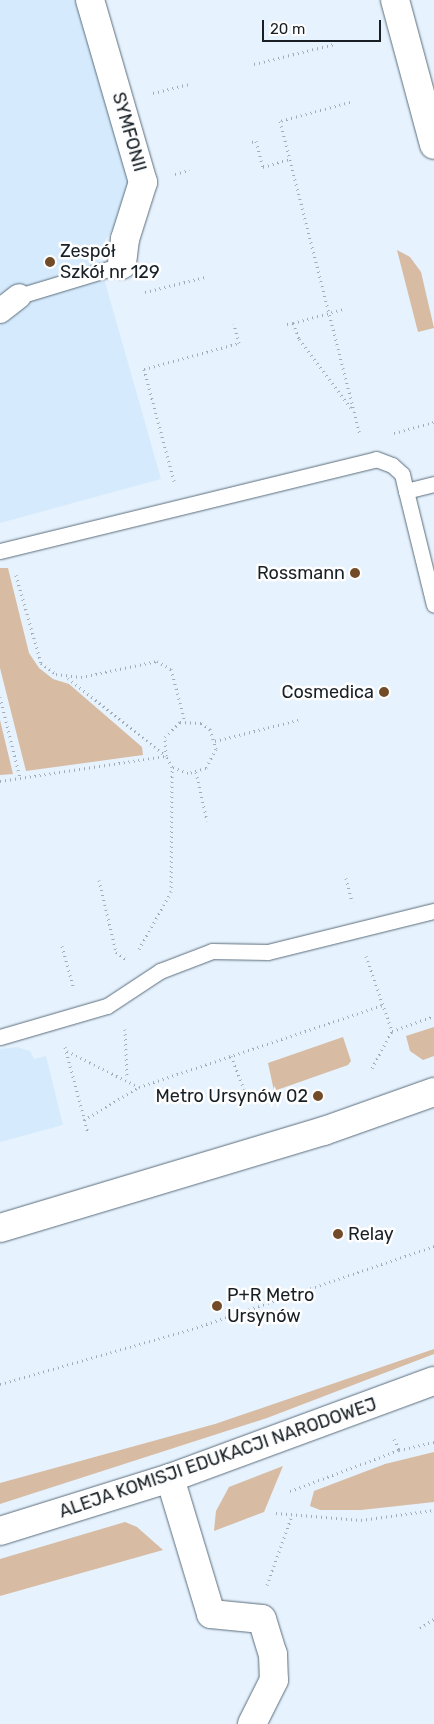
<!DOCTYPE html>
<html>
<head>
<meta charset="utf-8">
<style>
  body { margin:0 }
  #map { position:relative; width:434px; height:1724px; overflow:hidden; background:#e6f2fd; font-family:Rubik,sans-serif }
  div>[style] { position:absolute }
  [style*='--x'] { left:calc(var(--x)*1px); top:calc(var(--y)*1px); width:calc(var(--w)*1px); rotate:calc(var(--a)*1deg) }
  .built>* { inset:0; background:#d5ebfd }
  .green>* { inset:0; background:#d7bba3 }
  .path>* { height:3px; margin-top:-1.5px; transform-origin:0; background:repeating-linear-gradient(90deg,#a2acb6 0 1px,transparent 0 5px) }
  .roads { filter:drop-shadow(0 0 1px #5b6d7c) drop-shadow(0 0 1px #5b6d7c) }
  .service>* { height:15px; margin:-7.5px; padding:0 7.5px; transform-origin:7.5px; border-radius:7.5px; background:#fff }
  .pedestrian>* { height:24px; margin:-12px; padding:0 12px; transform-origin:12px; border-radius:12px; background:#fff }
  .minor>* { height:28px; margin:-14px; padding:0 14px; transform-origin:14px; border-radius:14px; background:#fff }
  .tertiary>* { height:28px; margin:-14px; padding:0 14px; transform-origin:14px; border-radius:14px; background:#fff }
  .secondary>* { height:28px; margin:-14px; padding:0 14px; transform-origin:14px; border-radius:14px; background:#fff }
  .dots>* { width:14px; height:14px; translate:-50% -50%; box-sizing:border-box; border:2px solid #fefefe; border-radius:50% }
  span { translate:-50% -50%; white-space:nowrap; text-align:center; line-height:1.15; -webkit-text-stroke:5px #fefefe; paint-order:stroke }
  .street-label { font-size:18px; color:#182026 }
  .poi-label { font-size:18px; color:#182026 }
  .left { translate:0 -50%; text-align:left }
  .right { translate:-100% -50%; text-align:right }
  .scale { position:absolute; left:262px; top:20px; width:119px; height:22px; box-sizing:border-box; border:2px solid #182026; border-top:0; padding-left:6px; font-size:15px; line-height:18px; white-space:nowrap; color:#182026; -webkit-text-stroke:4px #fefefe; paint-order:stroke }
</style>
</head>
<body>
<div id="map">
  <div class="built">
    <div style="clip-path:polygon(0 0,78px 0,126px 157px,128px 185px,122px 214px,97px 254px,161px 479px,0 523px)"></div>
    <div style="clip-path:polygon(17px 1047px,30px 1051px,34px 1059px,46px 1056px,63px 1125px,0 1142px,0 1049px)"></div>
  </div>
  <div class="green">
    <div style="clip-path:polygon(397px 250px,410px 257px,421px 272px,434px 328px,418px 332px)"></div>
    <div style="clip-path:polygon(0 568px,8px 568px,29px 653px,39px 668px,53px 679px,69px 684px,142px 747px,143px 755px,26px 771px,0 668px)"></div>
    <div style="clip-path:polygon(0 720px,13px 774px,0 775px)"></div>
    <div style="clip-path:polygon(434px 1027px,434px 1056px,423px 1060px,410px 1051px,406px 1036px)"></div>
    <div style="clip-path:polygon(343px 1037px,351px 1061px,348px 1065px,274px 1091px,268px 1063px)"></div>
    <div style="clip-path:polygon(434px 1349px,434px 1354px,267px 1418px,0 1504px,0 1483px,215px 1424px)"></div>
    <div style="clip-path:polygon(434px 1452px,434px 1502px,361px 1510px,320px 1510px,310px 1506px,314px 1491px,385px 1464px)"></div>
    <div style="clip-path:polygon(283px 1466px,264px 1512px,214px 1531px,216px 1511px,229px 1487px)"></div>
    <div style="clip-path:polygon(125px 1522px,137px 1527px,163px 1550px,0 1596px,0 1559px)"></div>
  </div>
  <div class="path">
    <div style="--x:254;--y:64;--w:83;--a:-13.9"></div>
    <div style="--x:153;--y:93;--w:36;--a:-14"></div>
    <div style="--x:350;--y:102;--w:73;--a:164.8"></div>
    <div style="--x:280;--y:121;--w:323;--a:75.7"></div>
    <div style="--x:252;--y:142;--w:4;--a:-14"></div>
    <div style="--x:256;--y:141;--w:27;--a:75"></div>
    <div style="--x:263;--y:167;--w:28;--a:-17"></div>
    <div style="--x:175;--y:174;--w:15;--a:-16"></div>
    <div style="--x:145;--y:292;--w:62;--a:-14"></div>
    <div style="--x:293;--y:323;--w:53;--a:-15.4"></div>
    <div style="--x:287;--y:324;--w:6;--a:-9"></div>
    <div style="--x:293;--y:323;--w:17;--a:69"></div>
    <div style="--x:299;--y:339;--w:90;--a:53.1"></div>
    <div style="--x:394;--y:433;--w:41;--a:-15.4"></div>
    <div style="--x:174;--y:481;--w:116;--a:-105"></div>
    <div style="--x:144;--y:369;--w:98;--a:-15.3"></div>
    <div style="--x:239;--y:343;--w:20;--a:-105"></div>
    <div style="--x:16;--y:575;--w:91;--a:74.1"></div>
    <div style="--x:41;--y:663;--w:19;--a:36"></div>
    <div style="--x:56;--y:674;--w:25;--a:7"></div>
    <div style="--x:81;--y:677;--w:78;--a:-11.9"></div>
    <div style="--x:157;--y:661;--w:16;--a:30"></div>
    <div style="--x:171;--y:669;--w:55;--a:75.2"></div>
    <div style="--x:68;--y:678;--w:125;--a:38.5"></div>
    <div style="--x:0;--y:697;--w:83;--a:76.1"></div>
    <div style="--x:215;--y:741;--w:86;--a:-14.2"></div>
    <div style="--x:196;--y:772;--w:50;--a:77.3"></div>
    <div style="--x:0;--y:781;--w:168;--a:-8.6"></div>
    <div style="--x:346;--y:878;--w:25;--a:76"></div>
    <div style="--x:99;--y:880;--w:74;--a:76.7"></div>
    <div style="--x:116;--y:952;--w:14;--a:36"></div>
    <div style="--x:62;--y:946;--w:41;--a:74.6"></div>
    <div style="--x:139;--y:949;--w:65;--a:-60.7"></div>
    <div style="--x:171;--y:892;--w:125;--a:-89.5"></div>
    <div style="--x:172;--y:767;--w:13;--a:-119"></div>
    <div style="--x:166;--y:756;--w:19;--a:-93"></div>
    <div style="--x:165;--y:737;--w:21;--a:-45"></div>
    <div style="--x:180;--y:722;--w:21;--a:3"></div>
    <div style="--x:201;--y:723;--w:11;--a:34"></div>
    <div style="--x:210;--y:729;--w:21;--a:73"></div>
    <div style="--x:216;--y:749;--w:21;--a:118"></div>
    <div style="--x:206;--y:768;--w:19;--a:164"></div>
    <div style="--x:188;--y:773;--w:17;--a:-159"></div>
    <div style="--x:366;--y:956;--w:79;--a:70.9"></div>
    <div style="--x:125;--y:1029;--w:48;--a:87.6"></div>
    <div style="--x:65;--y:1047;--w:89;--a:75"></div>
    <div style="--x:67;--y:1051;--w:80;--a:26.6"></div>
    <div style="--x:231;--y:1056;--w:46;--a:68.4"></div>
    <div style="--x:372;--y:1068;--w:42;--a:-61.6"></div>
    <div style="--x:392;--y:1031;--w:45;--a:-19.7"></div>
    <div style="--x:84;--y:1120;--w:64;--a:-31"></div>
    <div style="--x:139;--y:1087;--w:256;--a:-18.6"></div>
    <div style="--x:0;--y:1384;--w:200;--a:-16"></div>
    <div style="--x:192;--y:1329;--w:256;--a:-18.9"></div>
    <div style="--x:394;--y:1439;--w:12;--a:66"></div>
    <div style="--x:290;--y:1491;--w:116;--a:-20.6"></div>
    <div style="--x:399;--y:1450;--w:36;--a:-13"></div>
    <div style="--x:276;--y:1513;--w:85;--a:4.7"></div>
    <div style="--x:361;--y:1520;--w:74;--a:-7.8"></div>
    <div style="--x:267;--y:1585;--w:74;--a:-70.3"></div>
    <div style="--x:420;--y:1628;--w:17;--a:-33"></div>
  </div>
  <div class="roads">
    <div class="service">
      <div style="--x:19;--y:296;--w:108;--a:-16.8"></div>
      <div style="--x:434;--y:484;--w:29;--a:166"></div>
      <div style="--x:406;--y:491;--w:117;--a:76.2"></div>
      <div style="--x:0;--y:551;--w:387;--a:-13.7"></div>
      <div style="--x:376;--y:459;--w:17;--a:21"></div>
      <div style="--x:392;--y:465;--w:13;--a:42"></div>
      <div style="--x:402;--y:474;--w:17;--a:77"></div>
      <div style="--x:0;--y:1037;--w:111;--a:-16.2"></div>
      <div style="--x:107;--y:1006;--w:64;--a:-33.4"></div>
      <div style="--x:160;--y:971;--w:56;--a:-21"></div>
      <div style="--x:212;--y:951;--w:56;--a:1"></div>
      <div style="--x:268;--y:952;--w:171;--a:-13.9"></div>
    </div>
    <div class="pedestrian">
      <div style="--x:0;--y:311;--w:24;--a:-38"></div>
    </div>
    <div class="minor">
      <div style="--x:90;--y:0;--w:190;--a:73.8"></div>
      <div style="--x:143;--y:182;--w:60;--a:107.5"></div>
      <div style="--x:125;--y:239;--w:26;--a:97"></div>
      <div style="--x:170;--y:1478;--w:142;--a:73.2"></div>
      <div style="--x:211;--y:1614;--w:51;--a:5.6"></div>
      <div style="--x:262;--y:1619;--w:37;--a:73"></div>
      <div style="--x:273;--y:1654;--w:26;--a:88"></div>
      <div style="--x:274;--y:1680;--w:49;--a:116.6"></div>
    </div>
    <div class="tertiary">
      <div style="--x:395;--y:0;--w:150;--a:74.9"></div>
    </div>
    <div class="secondary">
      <div style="--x:0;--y:1228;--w:338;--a:-16.7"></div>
      <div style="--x:324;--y:1131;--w:117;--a:-19.5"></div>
      <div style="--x:0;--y:1531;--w:178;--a:-17.3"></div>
      <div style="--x:170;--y:1478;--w:281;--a:-20.2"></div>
    </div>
  </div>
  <div class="dots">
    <div style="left:50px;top:262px;background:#724c29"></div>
    <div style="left:355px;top:573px;background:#724c29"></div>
    <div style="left:384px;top:692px;background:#724c29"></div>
    <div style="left:318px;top:1096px;background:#724c29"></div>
    <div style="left:338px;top:1234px;background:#724c29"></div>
    <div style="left:217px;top:1306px;background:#724c29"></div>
  </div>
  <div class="street-label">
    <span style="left:129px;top:132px;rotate:74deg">SYMFONII</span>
    <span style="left:218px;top:1458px;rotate:-19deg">ALEJA KOMISJI EDUKACJI NARODOWEJ</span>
  </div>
  <div class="poi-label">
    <span class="left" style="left:60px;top:262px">Zespół<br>Szkół nr 129</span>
    <span class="right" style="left:345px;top:573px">Rossmann</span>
    <span class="right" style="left:374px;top:692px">Cosmedica</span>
    <span class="right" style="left:308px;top:1096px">Metro Ursynów 02</span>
    <span class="left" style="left:348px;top:1234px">Relay</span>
    <span class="left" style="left:227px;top:1306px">P+R Metro<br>Ursynów</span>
  </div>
  <div class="scale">20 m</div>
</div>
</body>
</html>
